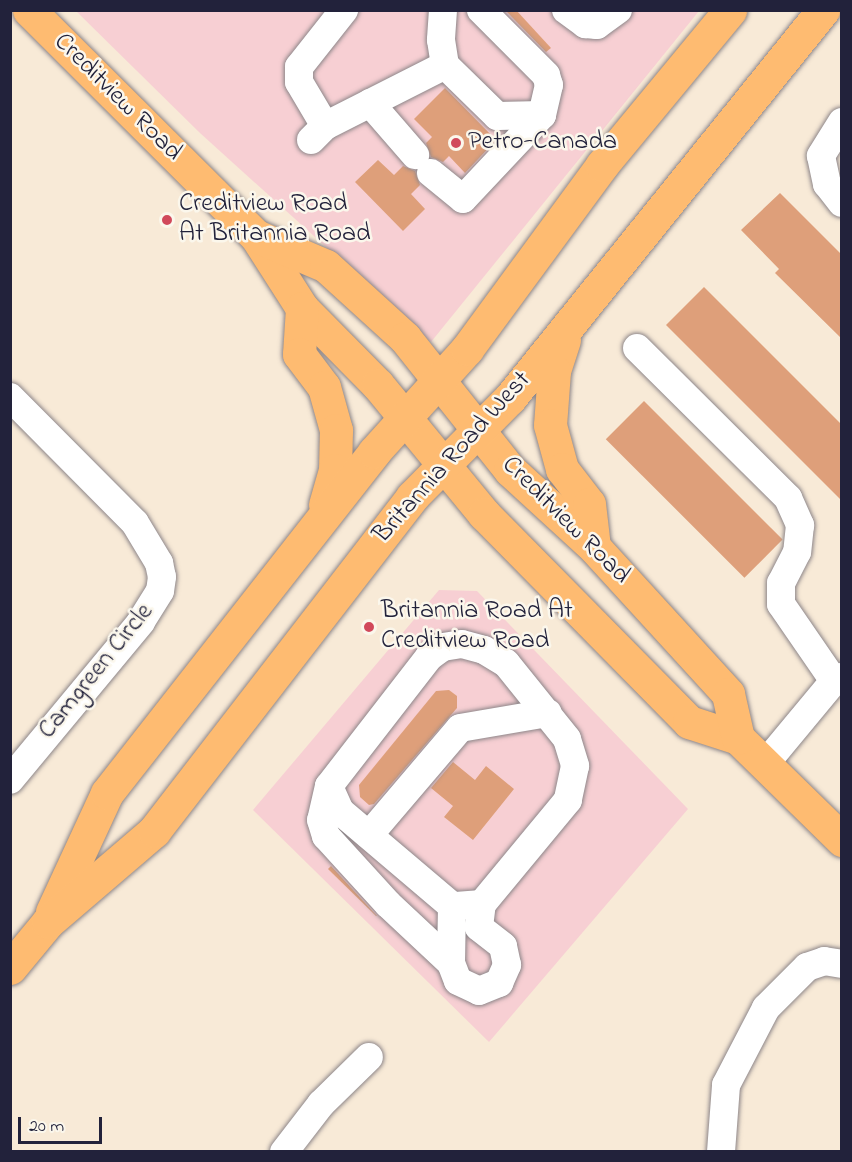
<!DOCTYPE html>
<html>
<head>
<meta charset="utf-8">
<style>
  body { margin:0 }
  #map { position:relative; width:852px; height:1162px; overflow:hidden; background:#f8ead7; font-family:"Indie Flower",sans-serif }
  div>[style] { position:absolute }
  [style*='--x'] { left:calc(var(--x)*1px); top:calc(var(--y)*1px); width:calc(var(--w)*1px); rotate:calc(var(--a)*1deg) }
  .built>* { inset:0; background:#f7cfd3 }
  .building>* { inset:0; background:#de9f7a; transform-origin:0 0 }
  .roads { filter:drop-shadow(0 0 2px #8d8689) drop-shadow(0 0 2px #8d8689) }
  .minor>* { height:28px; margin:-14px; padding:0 14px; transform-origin:14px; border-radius:14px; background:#fff }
  .major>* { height:33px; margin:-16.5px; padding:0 16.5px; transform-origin:16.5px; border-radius:16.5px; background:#febb71 }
  .dots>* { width:16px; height:16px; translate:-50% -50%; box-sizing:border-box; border:3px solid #fbf7ec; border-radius:50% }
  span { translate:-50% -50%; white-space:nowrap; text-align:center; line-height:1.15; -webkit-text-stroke:5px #fbf7ec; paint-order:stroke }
  .street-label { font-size:26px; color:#22223b }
  .poi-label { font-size:26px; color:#22223b }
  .left { translate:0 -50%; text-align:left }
  .frame { position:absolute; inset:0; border:12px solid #22223b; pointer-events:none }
  .scale { position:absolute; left:18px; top:1117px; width:84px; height:27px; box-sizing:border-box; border:3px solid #22223b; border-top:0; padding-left:8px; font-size:18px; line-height:21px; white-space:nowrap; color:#22223b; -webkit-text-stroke:4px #fbf7ec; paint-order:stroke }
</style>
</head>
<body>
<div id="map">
  <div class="built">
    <div style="clip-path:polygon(76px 11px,699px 11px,431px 342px,200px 133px)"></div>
    <div style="clip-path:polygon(439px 590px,477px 591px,688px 809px,489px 1042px,253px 810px)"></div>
  </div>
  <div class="building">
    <div style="clip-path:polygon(505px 10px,516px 10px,551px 48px,546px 52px)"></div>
    <div style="clip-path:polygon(445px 88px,496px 140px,465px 173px,449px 156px,443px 162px,431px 157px,426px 143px,432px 137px,414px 119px)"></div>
    <div style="clip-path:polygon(378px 160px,394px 175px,403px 166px,415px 171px,420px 185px,411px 194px,425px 209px,403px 231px,355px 182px)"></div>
    <div style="clip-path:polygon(780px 193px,842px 255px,842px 339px,775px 273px,779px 269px,741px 230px)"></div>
    <div style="clip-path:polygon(704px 287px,842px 425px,842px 501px,666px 325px)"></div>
    <div style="left:644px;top:401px;width:196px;height:54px;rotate:45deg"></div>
    <div style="clip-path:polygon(449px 690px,457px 696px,457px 708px,374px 804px,369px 805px,360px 797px,359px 785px,436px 691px)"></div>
    <div style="clip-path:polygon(453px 762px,475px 780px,486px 766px,514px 789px,473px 840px,444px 817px,453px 806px,431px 788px)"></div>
    <div style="clip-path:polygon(331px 866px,377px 916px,376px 916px,328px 869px)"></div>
  </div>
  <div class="roads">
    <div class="minor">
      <div style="--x:443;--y:10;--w:30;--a:94"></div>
      <div style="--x:441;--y:40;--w:25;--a:81"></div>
      <div style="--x:566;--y:10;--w:24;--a:36"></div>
      <div style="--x:585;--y:24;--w:12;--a:5"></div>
      <div style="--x:597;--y:25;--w:26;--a:-36"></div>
      <div style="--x:370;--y:103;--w:69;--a:49.1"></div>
      <div style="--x:842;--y:122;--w:40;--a:122"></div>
      <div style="--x:821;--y:156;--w:29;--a:78"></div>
      <div style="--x:827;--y:184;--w:24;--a:52"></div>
      <div style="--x:325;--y:126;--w:51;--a:-120.6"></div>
      <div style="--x:299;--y:82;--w:15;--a:-90"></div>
      <div style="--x:299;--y:67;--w:73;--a:-51.7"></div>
      <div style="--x:311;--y:140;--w:20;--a:-45"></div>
      <div style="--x:325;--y:126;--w:135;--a:-26.9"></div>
      <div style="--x:445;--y:65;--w:73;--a:44.4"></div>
      <div style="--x:497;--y:116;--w:45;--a:-1.3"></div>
      <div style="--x:431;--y:173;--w:41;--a:39.1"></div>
      <div style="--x:463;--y:199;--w:115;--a:-46.8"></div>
      <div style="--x:542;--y:115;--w:31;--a:-77"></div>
      <div style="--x:549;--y:85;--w:10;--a:-107"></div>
      <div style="--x:546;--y:75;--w:92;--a:-135"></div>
      <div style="--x:637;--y:348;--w:213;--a:44.8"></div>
      <div style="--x:788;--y:498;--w:30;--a:66"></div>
      <div style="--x:800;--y:525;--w:27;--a:96"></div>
      <div style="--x:797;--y:552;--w:35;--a:117"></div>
      <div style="--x:781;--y:583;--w:21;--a:90"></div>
      <div style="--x:781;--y:604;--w:93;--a:55.5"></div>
      <div style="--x:10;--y:397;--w:177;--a:45.2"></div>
      <div style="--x:135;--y:523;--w:47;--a:59"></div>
      <div style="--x:159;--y:563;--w:14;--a:78"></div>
      <div style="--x:162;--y:577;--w:14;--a:98"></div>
      <div style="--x:160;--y:591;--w:36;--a:122"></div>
      <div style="--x:141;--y:622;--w:205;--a:129.7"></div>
      <div style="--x:462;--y:644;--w:23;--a:15"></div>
      <div style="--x:484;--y:650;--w:26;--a:31"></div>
      <div style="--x:506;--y:663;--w:97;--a:51.2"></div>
      <div style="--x:567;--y:739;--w:28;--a:73"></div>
      <div style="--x:575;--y:766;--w:35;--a:102"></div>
      <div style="--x:568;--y:800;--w:135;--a:129.6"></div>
      <div style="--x:482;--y:904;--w:30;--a:176"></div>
      <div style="--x:452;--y:906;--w:147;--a:-139.7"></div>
      <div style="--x:340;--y:811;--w:27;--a:-114"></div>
      <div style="--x:329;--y:786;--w:163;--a:-52.2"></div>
      <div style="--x:429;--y:657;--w:17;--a:-36"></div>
      <div style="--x:443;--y:647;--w:19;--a:-9"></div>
      <div style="--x:765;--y:764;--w:108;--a:-50.3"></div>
      <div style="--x:834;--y:681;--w:9;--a:-27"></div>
      <div style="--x:329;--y:786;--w:35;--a:103"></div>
      <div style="--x:321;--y:820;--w:17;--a:73"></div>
      <div style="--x:326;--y:836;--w:92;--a:47.6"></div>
      <div style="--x:388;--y:904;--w:86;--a:43.1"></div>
      <div style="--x:451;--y:963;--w:19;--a:69"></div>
      <div style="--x:458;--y:981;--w:23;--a:25"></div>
      <div style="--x:479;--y:991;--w:22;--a:-22"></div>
      <div style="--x:499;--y:983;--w:20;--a:-66"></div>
      <div style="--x:507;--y:965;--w:19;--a:-102"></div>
      <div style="--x:503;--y:946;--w:31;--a:-142"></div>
      <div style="--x:479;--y:927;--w:23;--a:-83"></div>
      <div style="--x:369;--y:835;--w:140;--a:-49.6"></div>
      <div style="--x:460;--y:728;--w:89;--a:-9.7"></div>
      <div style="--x:451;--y:963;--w:57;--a:-89"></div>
      <div style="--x:284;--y:1152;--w:61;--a:-52.4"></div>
      <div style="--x:321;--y:1104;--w:67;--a:-44.4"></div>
      <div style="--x:721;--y:1152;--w:67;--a:-85.7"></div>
      <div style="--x:726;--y:1085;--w:87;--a:-62.5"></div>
      <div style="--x:766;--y:1008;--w:58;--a:-45"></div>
      <div style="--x:807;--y:967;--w:18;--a:-19"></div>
      <div style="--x:824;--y:961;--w:18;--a:9"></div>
    </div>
    <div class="major">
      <div style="--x:29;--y:10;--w:320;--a:44.9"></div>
      <div style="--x:256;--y:236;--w:85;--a:57.4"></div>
      <div style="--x:302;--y:308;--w:108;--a:45.4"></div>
      <div style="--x:378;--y:385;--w:167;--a:50.6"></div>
      <div style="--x:484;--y:514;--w:292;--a:45.4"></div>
      <div style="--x:689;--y:722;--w:52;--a:18.1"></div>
      <div style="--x:738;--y:738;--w:146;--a:44.4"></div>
      <div style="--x:256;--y:236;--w:76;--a:23.2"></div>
      <div style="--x:326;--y:266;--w:107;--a:42.3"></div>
      <div style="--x:405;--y:338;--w:169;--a:51.5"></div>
      <div style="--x:510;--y:470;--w:114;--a:42.5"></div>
      <div style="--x:594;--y:547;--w:199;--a:47.6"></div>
      <div style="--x:728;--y:694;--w:45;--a:77.2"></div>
      <div style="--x:302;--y:308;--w:46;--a:93.7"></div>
      <div style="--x:299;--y:354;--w:41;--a:52.9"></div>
      <div style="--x:324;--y:387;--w:45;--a:74.4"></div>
      <div style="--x:336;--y:430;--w:40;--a:91.4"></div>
      <div style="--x:335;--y:470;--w:36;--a:106"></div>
      <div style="--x:564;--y:340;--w:33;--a:108"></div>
      <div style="--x:554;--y:371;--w:54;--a:94.2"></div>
      <div style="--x:550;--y:425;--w:46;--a:74.7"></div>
      <div style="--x:562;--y:469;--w:44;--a:52.4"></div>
      <div style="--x:589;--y:504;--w:43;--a:83.4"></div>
      <div style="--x:52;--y:912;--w:131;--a:-65.2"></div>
      <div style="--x:107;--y:793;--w:433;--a:-51.9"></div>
      <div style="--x:374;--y:452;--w:139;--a:-47.9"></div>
      <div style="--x:467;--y:349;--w:228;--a:-53.7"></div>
      <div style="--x:602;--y:165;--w:201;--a:-50.4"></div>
      <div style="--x:10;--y:968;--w:60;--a:-50.4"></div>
      <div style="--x:48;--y:922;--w:140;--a:-40.6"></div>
      <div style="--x:154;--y:831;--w:422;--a:-52.3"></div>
      <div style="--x:412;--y:497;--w:139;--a:-45.3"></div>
      <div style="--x:510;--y:398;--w:499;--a:-51.1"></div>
    </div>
  </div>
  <div class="dots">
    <div style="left:456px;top:143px;background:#d1495b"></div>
    <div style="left:167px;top:220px;background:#d1495b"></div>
    <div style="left:369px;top:627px;background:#d1495b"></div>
  </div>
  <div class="street-label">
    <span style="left:117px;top:98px;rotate:45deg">Creditview Road</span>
    <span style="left:453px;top:458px;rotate:-48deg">Britannia Road West</span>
    <span style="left:565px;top:521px;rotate:45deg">Creditview Road</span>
    <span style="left:97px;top:672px;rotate:-51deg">Camgreen Circle</span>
  </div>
  <div class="poi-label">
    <span class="left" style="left:468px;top:143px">Petro-Canada</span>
    <span class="left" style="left:179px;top:220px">Creditview Road<br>At Britannia Road</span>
    <span class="left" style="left:381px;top:627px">Britannia Road At<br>Creditview Road</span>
  </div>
  <div class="frame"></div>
  <div class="scale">20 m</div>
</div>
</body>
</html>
